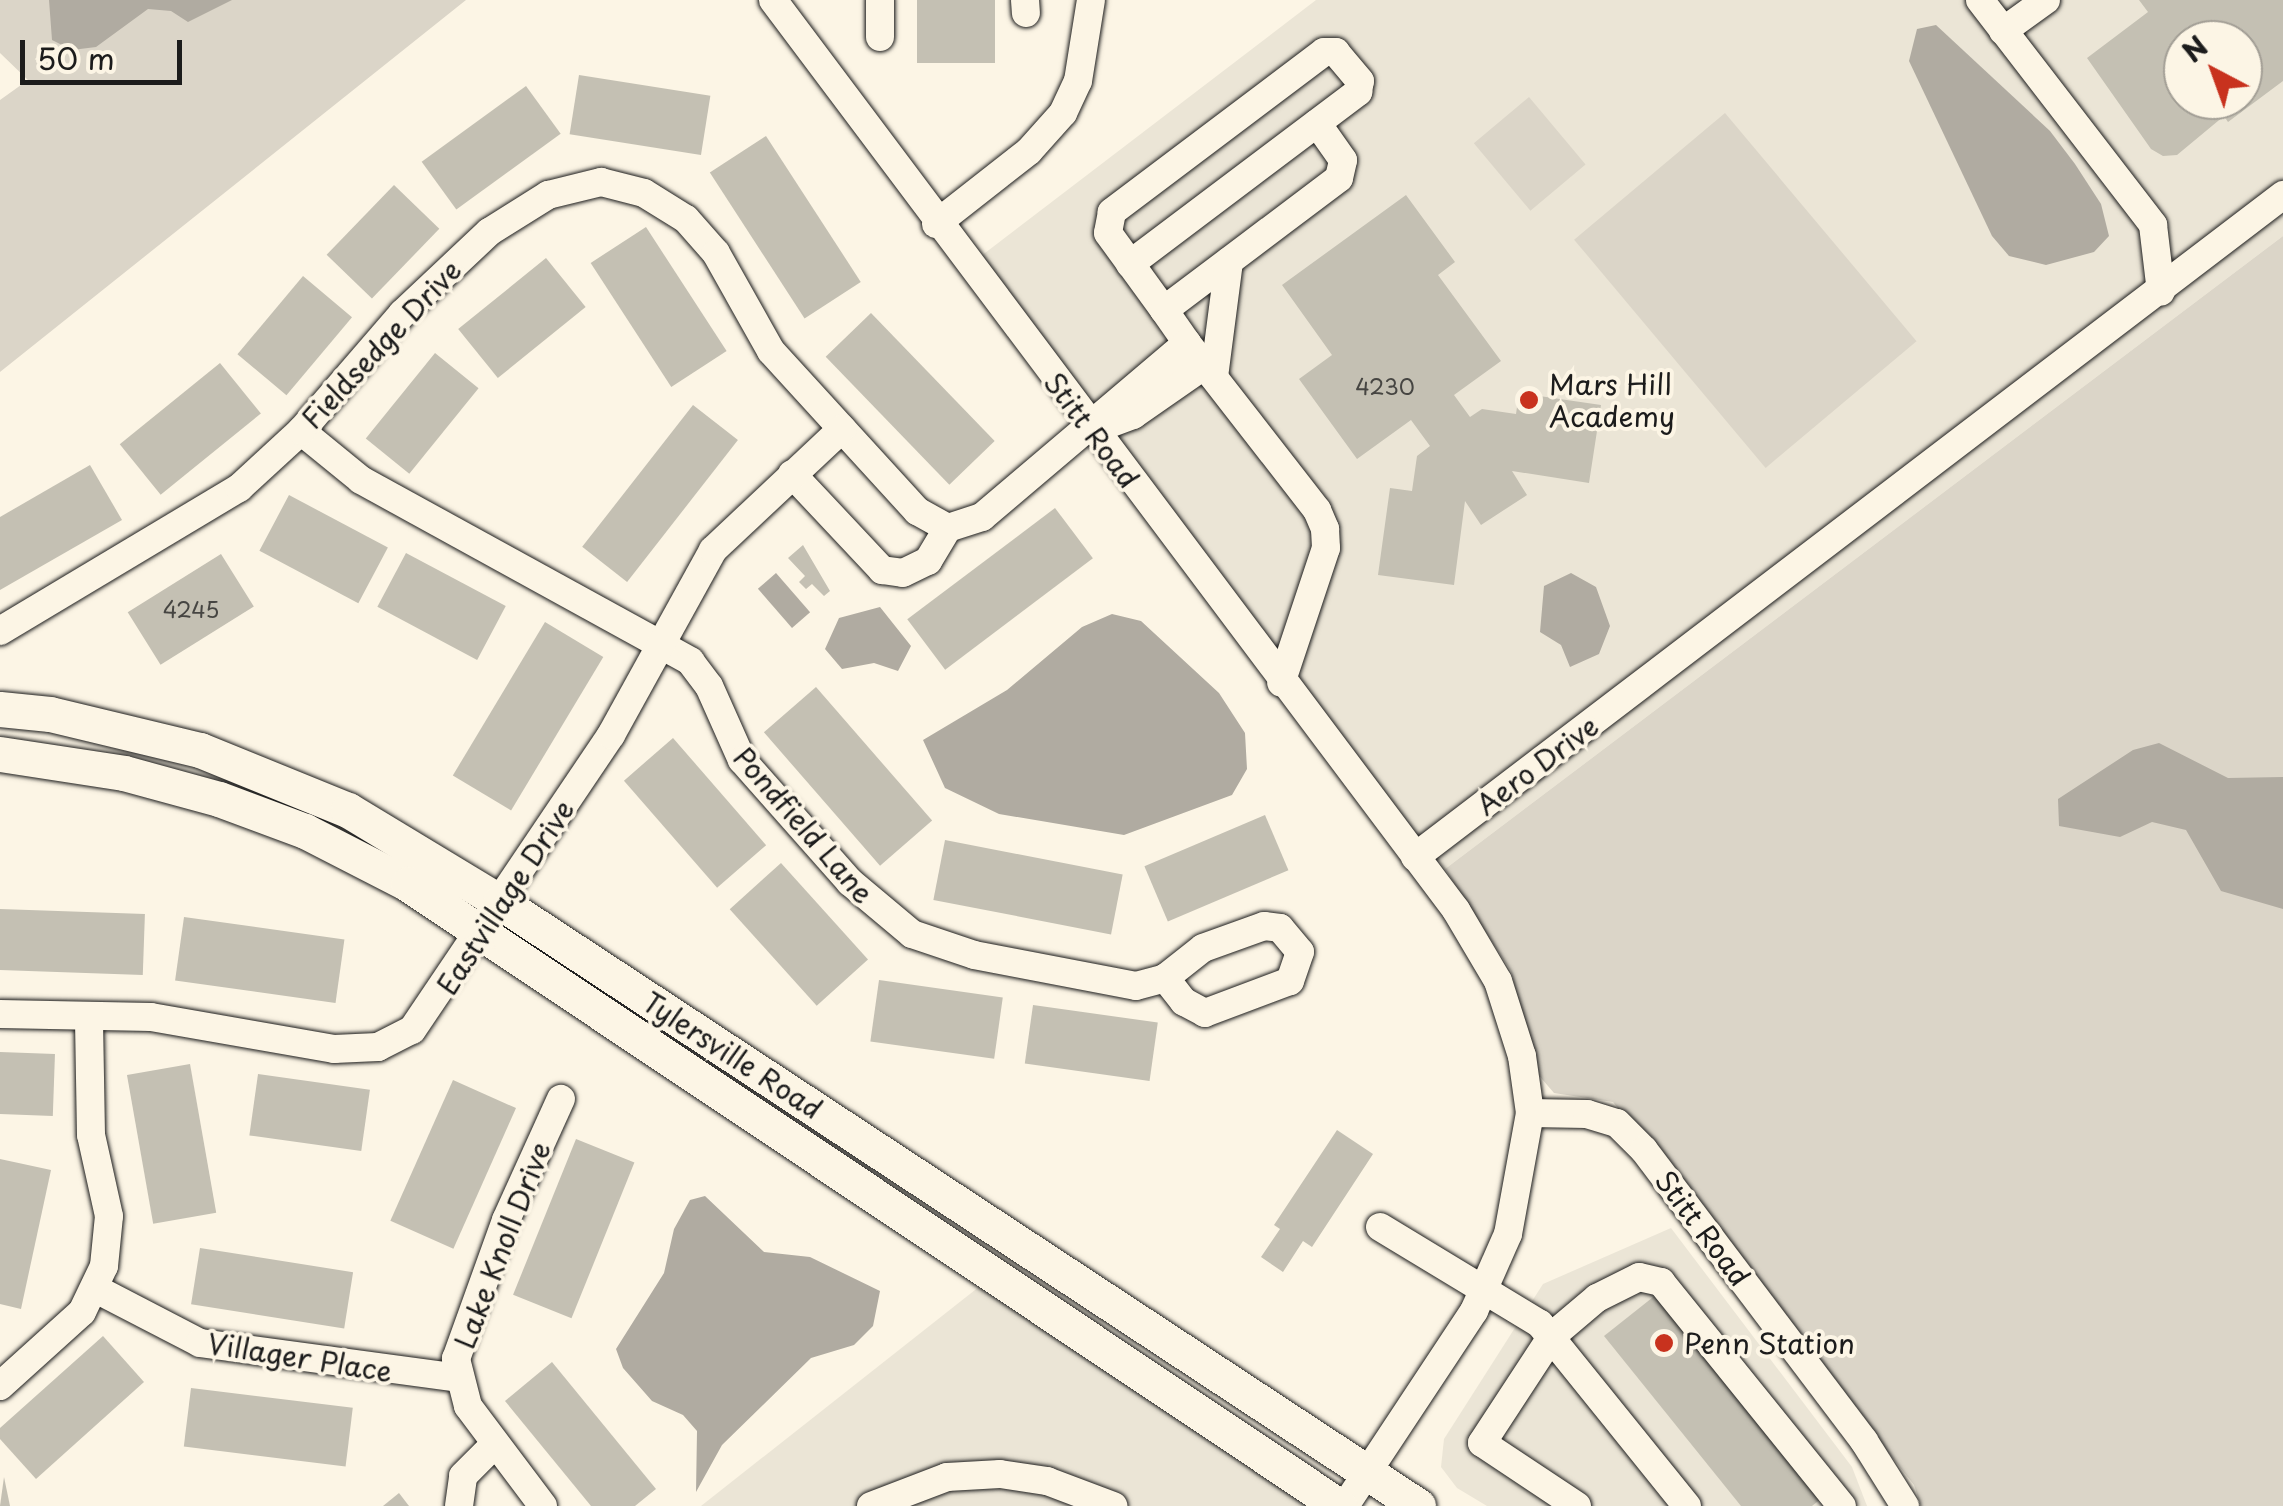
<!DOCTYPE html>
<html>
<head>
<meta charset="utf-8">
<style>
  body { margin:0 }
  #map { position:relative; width:2283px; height:1506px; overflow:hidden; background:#fcf5e5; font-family:"Playpen Sans",sans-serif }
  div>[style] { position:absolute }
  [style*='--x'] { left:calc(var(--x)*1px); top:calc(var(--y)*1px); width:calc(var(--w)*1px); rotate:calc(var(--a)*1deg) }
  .built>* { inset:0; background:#ebe5d6 }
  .green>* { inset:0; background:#dbd5c8; transform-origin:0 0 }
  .water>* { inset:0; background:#b0aba1; transform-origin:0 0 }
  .building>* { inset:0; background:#c4c0b3; transform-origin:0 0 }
  .roads { filter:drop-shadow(0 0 2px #1c1c1c) drop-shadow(0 0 2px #1c1c1c) }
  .minor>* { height:28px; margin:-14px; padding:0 14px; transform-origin:14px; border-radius:14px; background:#fcf5e5 }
  .major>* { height:35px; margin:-17.5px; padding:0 17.5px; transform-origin:17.5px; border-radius:17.5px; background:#fcf5e5 }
  .dots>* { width:28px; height:28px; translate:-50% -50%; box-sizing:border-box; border:5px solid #fcf5e5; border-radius:50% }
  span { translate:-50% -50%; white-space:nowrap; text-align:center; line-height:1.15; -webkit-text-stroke:8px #fcf5e5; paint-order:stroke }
  .number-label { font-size:22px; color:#464542 }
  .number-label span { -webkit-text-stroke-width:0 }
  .street-label { font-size:28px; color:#1c1c1c }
  .poi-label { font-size:28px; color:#1c1c1c }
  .left { translate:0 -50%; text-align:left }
  .north { position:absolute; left:2163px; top:20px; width:100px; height:100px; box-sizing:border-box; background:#fcf5e5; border:2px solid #a29e95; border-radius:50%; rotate:319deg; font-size:28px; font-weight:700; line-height:40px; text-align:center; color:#1c1c1c }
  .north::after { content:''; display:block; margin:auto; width:35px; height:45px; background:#c8321e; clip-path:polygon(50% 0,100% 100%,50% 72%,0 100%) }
  .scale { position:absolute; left:20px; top:40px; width:162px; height:45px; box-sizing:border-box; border:5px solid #1c1c1c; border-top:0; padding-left:12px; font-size:30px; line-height:35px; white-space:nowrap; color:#1c1c1c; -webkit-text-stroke:8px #fcf5e5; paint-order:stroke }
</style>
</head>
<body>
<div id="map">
  <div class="built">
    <div style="clip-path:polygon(evenodd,1316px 0,2283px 0,2283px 236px,1445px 869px,1420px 835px,1406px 845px,968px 266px,1316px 0,2183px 40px,2243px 40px,2243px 100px,2183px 100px,2183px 40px)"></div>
    <div style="clip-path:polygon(1671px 1228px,1852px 1467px,1867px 1506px,1487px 1506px,1457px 1488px,1441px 1467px,1444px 1439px,1543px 1284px)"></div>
    <div style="clip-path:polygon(994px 1275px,1339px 1506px,701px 1506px)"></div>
  </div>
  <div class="green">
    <div style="clip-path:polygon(0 0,466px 0,0 372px,0 100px,28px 80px,0 53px)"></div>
    <div style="left:1529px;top:97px;width:88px;height:72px;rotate:50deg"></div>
    <div style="left:1725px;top:113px;width:298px;height:197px;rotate:50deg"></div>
    <div style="clip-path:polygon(2283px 236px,2283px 1506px,1921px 1506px,1914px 1485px,1613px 1102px,1554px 1093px,1536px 1072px,1511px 971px,1445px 869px)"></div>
  </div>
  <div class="water">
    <div style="clip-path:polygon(49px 0,232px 0,188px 22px,171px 11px,148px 9px,96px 47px,72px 50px,52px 40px)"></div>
    <div style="clip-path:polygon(1936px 25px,2050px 131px,2075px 164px,2101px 204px,2109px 236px,2094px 252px,2046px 265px,2009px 256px,1992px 236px,1909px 61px,1917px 29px)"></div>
    <div style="left:776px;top:573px;width:52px;height:24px;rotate:49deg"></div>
    <div style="clip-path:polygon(1571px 573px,1596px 587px,1610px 626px,1599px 654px,1570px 667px,1561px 645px,1540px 632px,1544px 586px)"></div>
    <div style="clip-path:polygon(880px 607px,911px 646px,898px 671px,874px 663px,842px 669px,825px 649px,839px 618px)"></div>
    <div style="clip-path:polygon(1112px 614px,1141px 621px,1219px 693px,1245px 733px,1247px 769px,1232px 795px,1124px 835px,999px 814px,945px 788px,923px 740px,1007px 690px,1082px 627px)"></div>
    <div style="clip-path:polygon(2159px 743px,2228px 778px,2283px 777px,2283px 909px,2221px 891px,2186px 830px,2152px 822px,2120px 837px,2059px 826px,2058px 799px,2133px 750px)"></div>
    <div style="clip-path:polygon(705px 1196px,764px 1252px,810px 1257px,880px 1291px,873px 1326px,854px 1345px,811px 1358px,722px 1445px,696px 1492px,697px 1431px,683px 1415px,652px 1401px,623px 1368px,616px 1349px,664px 1273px,674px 1229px,690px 1200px)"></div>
  </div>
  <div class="building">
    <div style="left:917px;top:0;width:78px;height:63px"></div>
    <div style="clip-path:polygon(evenodd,2139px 0,2283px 0,2283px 81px,2228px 122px,2224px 116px,2177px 155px,2163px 156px,2151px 149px,2087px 58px,2148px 12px,2139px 0,2183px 40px,2243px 40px,2243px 100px,2183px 100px,2183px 40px)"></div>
    <div style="left:579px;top:75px;width:133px;height:60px;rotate:9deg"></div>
    <div style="left:526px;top:86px;width:59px;height:129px;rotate:54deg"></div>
    <div style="left:766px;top:136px;width:174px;height:67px;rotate:57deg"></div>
    <div style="left:394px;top:185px;width:63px;height:97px;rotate:44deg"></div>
    <div style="clip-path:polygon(1406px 195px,1455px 262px,1438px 275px,1501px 361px,1454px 395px,1470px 417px,1482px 409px,1516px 414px,1519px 393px,1601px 405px,1589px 483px,1512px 471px,1527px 495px,1481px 525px,1465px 501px,1454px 585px,1378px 575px,1390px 488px,1412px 491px,1417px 456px,1430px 446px,1411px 420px,1357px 459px,1299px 379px,1332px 355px,1282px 285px)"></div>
    <div style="left:646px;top:227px;width:148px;height:66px;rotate:57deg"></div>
    <div style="left:546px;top:258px;width:63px;height:113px;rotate:51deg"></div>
    <div style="left:303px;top:276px;width:64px;height:102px;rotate:40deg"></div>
    <div style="left:871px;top:313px;width:178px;height:63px;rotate:46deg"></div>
    <div style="left:435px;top:353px;width:56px;height:110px;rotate:39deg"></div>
    <div style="left:220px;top:363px;width:65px;height:129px;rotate:51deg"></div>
    <div style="left:693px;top:405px;width:57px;height:180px;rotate:38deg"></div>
    <div style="clip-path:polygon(90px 465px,122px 520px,0 590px,0 517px)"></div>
    <div style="left:289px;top:495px;width:112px;height:63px;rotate:28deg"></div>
    <div style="left:1055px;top:508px;width:63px;height:185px;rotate:53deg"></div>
    <div style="clip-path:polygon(803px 545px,830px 591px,824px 596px,812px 584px,806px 589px,799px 582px,805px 576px,788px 558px)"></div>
    <div style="left:406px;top:553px;width:113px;height:61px;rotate:28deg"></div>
    <div style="left:221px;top:554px;width:62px;height:110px;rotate:58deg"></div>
    <div style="left:545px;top:622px;width:68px;height:179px;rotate:31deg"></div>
    <div style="left:816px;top:687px;width:177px;height:69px;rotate:49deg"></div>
    <div style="left:673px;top:738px;width:142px;height:65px;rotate:49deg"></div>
    <div style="left:1265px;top:815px;width:60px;height:131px;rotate:67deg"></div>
    <div style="left:945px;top:840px;width:181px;height:61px;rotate:11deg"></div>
    <div style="left:781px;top:863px;width:130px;height:69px;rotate:48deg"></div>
    <div style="left:0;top:909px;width:145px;height:61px;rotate:2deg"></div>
    <div style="left:184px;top:917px;width:162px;height:64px;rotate:8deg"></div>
    <div style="left:879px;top:980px;width:125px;height:62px;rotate:8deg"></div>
    <div style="left:1033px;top:1005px;width:126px;height:59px;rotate:8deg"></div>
    <div style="left:0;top:1052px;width:55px;height:62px;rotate:2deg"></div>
    <div style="left:190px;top:1064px;width:151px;height:64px;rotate:80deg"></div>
    <div style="left:258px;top:1074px;width:113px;height:62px;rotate:8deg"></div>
    <div style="left:453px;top:1080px;width:69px;height:154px;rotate:24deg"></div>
    <div style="clip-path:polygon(1337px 1130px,1373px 1154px,1312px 1247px,1303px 1241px,1283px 1272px,1261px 1257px,1280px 1229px,1274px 1225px)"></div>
    <div style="left:576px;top:1139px;width:63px;height:168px;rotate:22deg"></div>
    <div style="clip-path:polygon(0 1159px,51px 1170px,21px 1309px,0 1304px)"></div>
    <div style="left:200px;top:1248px;width:155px;height:57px;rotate:9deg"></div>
    <div style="clip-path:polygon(1657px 1294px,1822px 1498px,1812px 1506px,1741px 1506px,1604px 1336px)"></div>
    <div style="clip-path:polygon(103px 1336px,144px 1382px,36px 1479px,0 1439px,0 1428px)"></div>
    <div style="clip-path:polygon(552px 1362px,656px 1489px,635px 1506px,591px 1506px,505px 1401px)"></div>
    <div style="left:191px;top:1388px;width:163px;height:59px;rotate:7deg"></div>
    <div style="clip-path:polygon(4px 1477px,10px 1506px,0 1506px)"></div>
    <div style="clip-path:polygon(399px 1493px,409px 1506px,383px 1506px)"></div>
  </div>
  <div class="roads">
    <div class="minor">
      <div style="--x:773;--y:0;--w:1138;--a:53.11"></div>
      <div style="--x:1456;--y:910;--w:82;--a:59.4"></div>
      <div style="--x:1498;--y:981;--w:79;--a:72.3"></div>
      <div style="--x:1522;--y:1056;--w:58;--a:82"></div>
      <div style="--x:1530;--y:1113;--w:123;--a:100.3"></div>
      <div style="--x:1508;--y:1234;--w:84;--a:113.8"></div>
      <div style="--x:1474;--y:1311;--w:234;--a:123.5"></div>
      <div style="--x:880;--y:0;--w:37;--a:90"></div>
      <div style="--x:1025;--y:0;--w:13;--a:86"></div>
      <div style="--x:1980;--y:0;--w:284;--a:52.4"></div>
      <div style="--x:2153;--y:225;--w:67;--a:83.2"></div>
      <div style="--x:2003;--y:31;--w:53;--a:-35.8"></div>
      <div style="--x:936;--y:224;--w:118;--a:-38.1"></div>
      <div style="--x:1029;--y:151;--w:51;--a:-48.2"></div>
      <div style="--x:1063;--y:113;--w:35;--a:-65"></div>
      <div style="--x:1078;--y:81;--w:82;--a:-80.9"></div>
      <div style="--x:1130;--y:264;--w:286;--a:-37"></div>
      <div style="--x:1358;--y:92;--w:11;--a:-80"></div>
      <div style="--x:1360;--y:81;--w:38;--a:-130"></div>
      <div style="--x:1336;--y:52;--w:12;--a:180"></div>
      <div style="--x:1324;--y:52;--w:266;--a:143"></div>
      <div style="--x:1112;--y:212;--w:21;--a:101"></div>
      <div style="--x:1108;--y:233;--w:95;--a:54"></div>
      <div style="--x:1164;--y:310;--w:40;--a:55.1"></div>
      <div style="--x:1187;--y:343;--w:212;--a:52.1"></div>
      <div style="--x:1317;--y:510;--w:21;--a:67"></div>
      <div style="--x:1325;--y:529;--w:19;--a:87"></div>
      <div style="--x:1326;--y:548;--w:142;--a:108.4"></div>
      <div style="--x:1164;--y:310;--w:219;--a:-37"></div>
      <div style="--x:1339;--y:178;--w:18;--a:-77"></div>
      <div style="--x:1343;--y:160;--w:45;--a:-125.1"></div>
      <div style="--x:1214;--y:377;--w:117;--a:-82.6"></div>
      <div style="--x:1093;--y:430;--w:43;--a:-20.6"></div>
      <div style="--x:1133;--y:415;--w:88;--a:-34.8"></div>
      <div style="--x:301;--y:431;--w:77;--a:39.2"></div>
      <div style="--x:361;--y:480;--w:376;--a:28.8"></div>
      <div style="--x:690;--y:661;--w:31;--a:53"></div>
      <div style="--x:709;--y:686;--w:81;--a:66"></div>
      <div style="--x:742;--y:760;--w:163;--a:48.5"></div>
      <div style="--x:850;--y:882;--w:81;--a:40"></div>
      <div style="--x:912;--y:934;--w:65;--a:18.7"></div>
      <div style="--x:974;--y:955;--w:165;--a:10.8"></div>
      <div style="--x:1136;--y:986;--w:30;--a:-15"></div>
      <div style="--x:1165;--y:978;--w:48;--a:-38.3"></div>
      <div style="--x:1203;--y:948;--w:65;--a:-19.8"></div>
      <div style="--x:1264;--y:926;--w:16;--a:7"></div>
      <div style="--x:1280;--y:928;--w:31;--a:50"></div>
      <div style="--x:1300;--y:952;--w:31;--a:109"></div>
      <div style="--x:1290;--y:981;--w:91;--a:159.4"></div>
      <div style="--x:1205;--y:1013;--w:24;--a:-152"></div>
      <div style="--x:1184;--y:1002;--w:31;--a:-128"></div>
      <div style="--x:792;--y:474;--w:132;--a:46.8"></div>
      <div style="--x:882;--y:570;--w:21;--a:8"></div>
      <div style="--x:903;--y:573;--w:28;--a:-26"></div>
      <div style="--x:928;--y:561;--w:39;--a:-59"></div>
      <div style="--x:0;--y:631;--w:279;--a:-30.9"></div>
      <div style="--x:239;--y:488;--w:84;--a:-42.6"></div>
      <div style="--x:301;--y:431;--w:155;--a:-49.2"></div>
      <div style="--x:402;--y:314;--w:120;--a:-43.3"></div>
      <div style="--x:489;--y:232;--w:70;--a:-32.1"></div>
      <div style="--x:548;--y:195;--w:55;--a:-13.8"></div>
      <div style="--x:601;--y:182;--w:44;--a:14.3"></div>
      <div style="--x:644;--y:193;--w:49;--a:31.8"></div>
      <div style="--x:686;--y:219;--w:45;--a:48.6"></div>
      <div style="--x:716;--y:253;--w:112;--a:60.7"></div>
      <div style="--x:771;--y:351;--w:217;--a:47.6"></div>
      <div style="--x:917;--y:511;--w:35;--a:29"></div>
      <div style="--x:948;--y:528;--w:36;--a:-18"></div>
      <div style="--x:982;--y:517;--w:269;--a:-40.3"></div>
      <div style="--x:1415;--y:857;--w:1092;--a:-37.33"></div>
      <div style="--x:0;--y:1014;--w:151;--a:1.1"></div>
      <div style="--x:151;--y:1017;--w:186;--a:9.9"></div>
      <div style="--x:334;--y:1049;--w:44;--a:-2.6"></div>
      <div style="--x:378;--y:1047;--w:38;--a:-27"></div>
      <div style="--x:412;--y:1030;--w:356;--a:-56"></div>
      <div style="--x:611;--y:735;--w:211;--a:-61.1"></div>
      <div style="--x:713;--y:550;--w:177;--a:-43.2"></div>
      <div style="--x:1530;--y:1113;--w:57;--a:1"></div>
      <div style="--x:1587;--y:1114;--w:31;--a:17"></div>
      <div style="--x:1617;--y:1123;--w:38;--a:45"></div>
      <div style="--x:1644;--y:1150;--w:365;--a:52.9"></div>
      <div style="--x:1864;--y:1441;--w:77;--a:57.8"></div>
      <div style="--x:1380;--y:1227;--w:187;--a:31.2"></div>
      <div style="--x:1540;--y:1324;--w:234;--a:51.1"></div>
      <div style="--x:96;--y:1289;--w:117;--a:27.4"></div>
      <div style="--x:200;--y:1343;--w:260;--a:7.7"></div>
      <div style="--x:0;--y:1386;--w:110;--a:-42.1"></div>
      <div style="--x:82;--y:1312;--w:51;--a:-64.4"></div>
      <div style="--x:104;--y:1266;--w:50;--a:-84.3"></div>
      <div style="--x:109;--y:1216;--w:83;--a:-102.5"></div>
      <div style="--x:91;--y:1135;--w:119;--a:-91"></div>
      <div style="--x:459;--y:1506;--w:30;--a:-82"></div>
      <div style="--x:463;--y:1476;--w:45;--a:-45"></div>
      <div style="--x:543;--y:1506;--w:125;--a:-126.9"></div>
      <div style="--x:468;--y:1406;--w:49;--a:-104.3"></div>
      <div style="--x:456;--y:1359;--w:148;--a:-70.2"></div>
      <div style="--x:506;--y:1220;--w:133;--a:-65.6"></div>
      <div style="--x:871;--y:1506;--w:81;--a:-20.9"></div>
      <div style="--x:947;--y:1477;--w:53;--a:-3.2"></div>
      <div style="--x:1000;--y:1474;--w:48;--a:8.5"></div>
      <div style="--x:1047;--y:1481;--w:71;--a:20.7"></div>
      <div style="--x:1577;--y:1506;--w:114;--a:-146.4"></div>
      <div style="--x:1482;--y:1443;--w:128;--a:-56.8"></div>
      <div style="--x:1552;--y:1336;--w:59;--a:-40.2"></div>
      <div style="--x:1597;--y:1298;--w:47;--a:-26.6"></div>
      <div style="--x:1639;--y:1277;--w:23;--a:13"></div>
      <div style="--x:1661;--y:1282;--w:288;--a:51.1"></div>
    </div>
    <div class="major">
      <div style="--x:0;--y:709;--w:50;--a:5.7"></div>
      <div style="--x:50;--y:714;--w:154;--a:13.5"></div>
      <div style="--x:200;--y:750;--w:160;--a:22.1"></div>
      <div style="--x:348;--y:810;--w:178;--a:31.2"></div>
      <div style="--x:500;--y:902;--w:1099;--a:33.34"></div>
      <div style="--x:0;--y:754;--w:125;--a:8.7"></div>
      <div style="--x:124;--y:773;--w:98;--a:15.3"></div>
      <div style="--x:219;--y:799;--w:92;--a:20.4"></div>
      <div style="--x:305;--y:831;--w:116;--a:27.2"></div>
      <div style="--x:408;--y:884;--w:1120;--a:33.75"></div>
    </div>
  </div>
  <div class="dots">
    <div style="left:1529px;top:400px;background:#c8321e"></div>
    <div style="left:1664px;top:1343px;background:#c8321e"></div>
  </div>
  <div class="number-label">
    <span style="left:1385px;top:386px">4230</span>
    <span style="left:191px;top:609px">4245</span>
  </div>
  <div class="street-label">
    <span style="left:381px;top:344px;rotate:-47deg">Fieldsedge Drive</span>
    <span style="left:1092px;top:430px;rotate:53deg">Stitt Road</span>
    <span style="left:1537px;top:765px;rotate:-37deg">Aero Drive</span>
    <span style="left:804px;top:825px;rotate:49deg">Pondfield Lane</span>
    <span style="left:505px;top:897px;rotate:-57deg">Eastvillage Drive</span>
    <span style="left:733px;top:1055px;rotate:33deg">Tylersville Road</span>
    <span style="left:1703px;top:1228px;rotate:53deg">Stitt Road</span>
    <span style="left:502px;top:1245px;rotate:-69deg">Lake Knoll Drive</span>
    <span style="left:300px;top:1357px;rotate:9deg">Villager Place</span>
  </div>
  <div class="poi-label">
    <span class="left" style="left:1549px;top:400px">Mars Hill<br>Academy</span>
    <span class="left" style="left:1684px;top:1343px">Penn Station</span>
  </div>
  <div class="north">N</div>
  <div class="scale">50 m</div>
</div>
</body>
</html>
